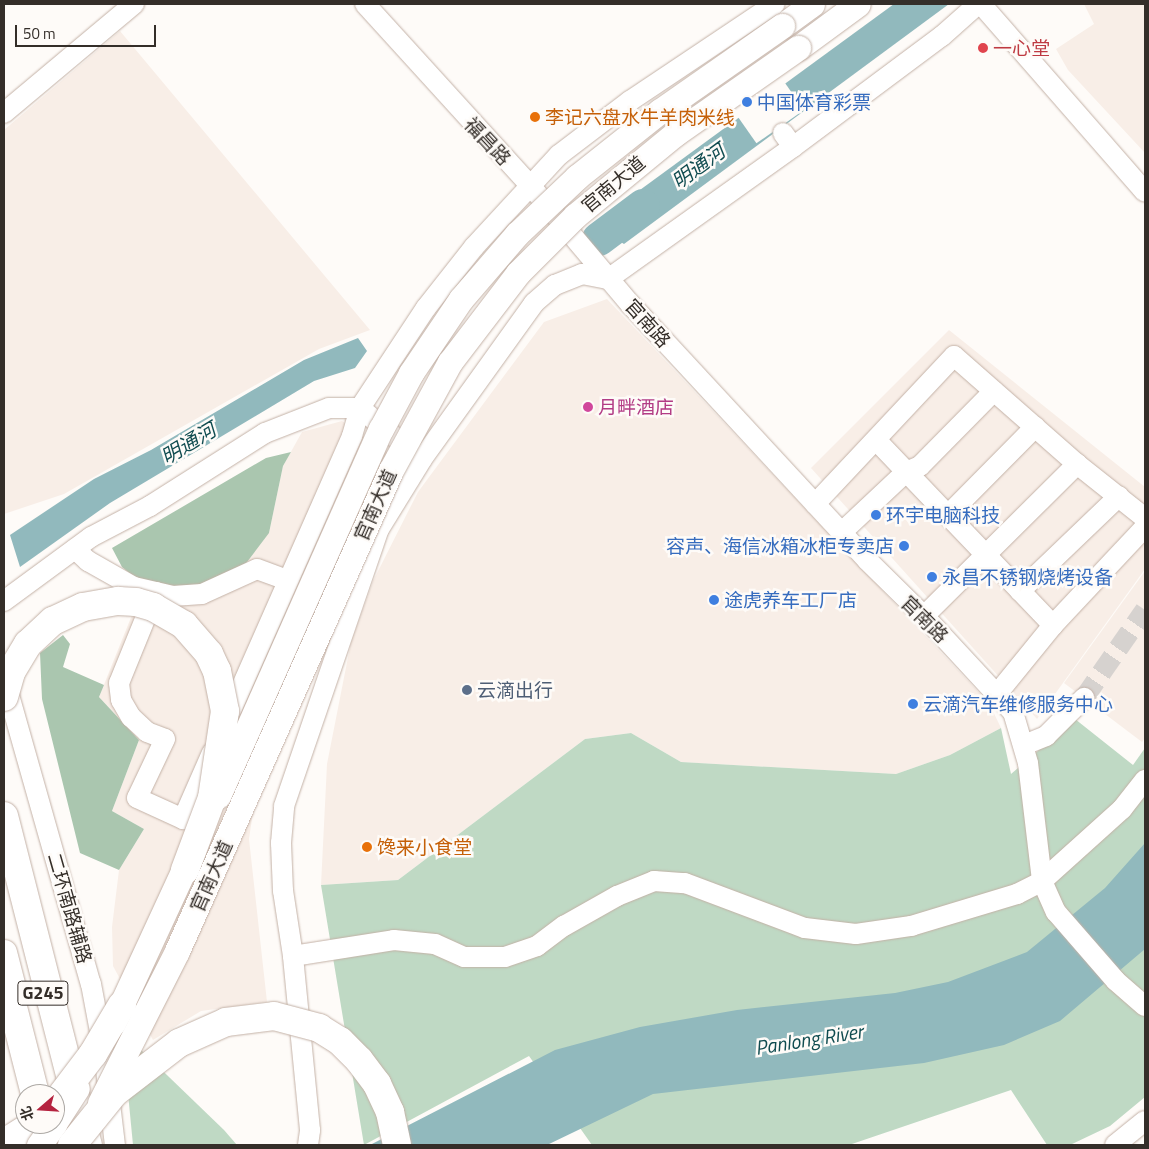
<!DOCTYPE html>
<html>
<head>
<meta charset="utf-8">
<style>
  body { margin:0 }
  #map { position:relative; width:1149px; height:1149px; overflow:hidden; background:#fefbf8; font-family:"Titillium Web","Noto Sans SC",sans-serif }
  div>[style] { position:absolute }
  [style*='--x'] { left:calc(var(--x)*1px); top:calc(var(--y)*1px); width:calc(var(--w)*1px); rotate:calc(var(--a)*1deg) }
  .built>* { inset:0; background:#f8eee7 }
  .green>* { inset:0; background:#bfd9c4 }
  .forest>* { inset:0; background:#aac6af }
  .water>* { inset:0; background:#91b9bd }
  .pier>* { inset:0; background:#fefbf8; transform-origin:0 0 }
  .river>* { height:34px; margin:-17px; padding:0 17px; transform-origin:17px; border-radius:17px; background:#91b9bd }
  .minor-tunnel>* { height:20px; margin-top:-10px; transform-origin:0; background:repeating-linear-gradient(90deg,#d6d2cf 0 20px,transparent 0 30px) }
  .roads { filter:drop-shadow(0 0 1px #c3b1a6) drop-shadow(0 0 1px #c3b1a6) }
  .minor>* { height:20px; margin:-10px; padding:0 10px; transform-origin:10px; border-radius:10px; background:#fff }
  .major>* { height:25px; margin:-12.5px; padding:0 12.5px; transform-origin:12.5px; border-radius:12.5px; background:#fff }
  .highway>* { height:28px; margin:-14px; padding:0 14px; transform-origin:14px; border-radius:14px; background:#fff }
  .bridges { filter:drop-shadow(0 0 1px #c3b1a6) drop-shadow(0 0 1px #c3b1a6) }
  .major-bridge>* { height:25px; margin:-12.5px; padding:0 12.5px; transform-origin:12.5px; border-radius:12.5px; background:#fff }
  .highway-bridge>* { height:28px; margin:-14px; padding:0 14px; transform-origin:14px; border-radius:14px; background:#fff }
  .dots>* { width:14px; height:14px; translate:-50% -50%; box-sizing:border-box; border:2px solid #fefbf8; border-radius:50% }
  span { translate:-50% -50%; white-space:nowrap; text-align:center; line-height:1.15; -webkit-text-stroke:5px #fefbf8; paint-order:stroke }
  .shield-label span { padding:1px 4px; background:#fefbf8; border:1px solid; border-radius:4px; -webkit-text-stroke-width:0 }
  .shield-label { font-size:18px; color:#342e29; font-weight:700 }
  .health-label { font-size:19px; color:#be3a42 }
  .left { translate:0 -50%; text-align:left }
  .shop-label { font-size:19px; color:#366cbe }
  .right { translate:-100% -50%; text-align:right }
  .food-label { font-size:19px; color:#c56008 }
  .street-label { font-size:19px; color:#342e29 }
  .hotel-label { font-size:19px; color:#b23c85 }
  .service-label { font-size:19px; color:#4e5e75 }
  .water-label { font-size:20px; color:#104c50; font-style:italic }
  .frame { position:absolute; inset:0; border:5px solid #342e29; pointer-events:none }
  .north { position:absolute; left:15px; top:1084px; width:50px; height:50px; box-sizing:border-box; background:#fefbf8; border:1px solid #ada9a5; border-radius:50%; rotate:251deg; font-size:14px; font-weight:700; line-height:20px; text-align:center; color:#342e29 }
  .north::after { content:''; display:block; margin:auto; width:18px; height:22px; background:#b5233f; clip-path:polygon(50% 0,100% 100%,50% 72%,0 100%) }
  .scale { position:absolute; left:15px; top:25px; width:141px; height:22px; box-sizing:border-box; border:2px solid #342e29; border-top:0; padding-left:6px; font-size:15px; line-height:18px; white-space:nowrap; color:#342e29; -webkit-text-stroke:4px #fefbf8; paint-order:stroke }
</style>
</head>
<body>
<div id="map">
  <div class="built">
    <div style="clip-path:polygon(1084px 4px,1145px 4px,1145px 153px,1068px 70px,1056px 49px,1094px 24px)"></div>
    <div style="clip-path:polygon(120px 31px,370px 330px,319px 349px,64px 494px,4px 514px,4px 130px)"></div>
    <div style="clip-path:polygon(607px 299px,989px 703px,1001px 728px,950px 755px,896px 774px,681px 762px,631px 733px,585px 739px,398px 880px,321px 885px,327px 764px,351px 642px,373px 581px,418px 492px,544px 322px)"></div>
    <div style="clip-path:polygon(949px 330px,1145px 487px,1145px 569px,1037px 719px,811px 468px)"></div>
    <div style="clip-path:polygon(342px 421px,400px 461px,253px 812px,249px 839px,267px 1002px,201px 1011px,153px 1040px,113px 966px,112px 927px,119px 870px,144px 829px,112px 811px,139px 740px,99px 697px,144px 585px,269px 533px,283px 466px,302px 432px)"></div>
    <div style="clip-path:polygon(1145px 571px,1145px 738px,1142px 742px,1064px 683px)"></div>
  </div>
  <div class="green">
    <div style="clip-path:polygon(1075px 719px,1133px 765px,1145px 748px,1145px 1097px,1110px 1126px,1070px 1145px,1047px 1145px,1011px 1090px,849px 1145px,592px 1145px,529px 1056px,364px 1145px,321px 885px,398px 880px,585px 739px,631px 733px,681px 762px,896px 774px,950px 755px,1001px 728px,1011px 774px)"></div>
    <div style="clip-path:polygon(141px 1050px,224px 1130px,237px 1145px,133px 1145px,124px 1052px)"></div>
  </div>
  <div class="forest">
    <div style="clip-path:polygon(291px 452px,283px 466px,269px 533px,244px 566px,192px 588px,144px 585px,122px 567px,112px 548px,266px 458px)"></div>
    <div style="clip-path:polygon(63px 635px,70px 644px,63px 667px,104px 685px,99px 697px,139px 740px,112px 811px,144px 829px,119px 870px,80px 853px,42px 699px,40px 653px)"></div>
  </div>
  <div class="water">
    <div style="clip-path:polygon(894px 4px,949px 4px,624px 244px,606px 233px,603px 217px)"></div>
    <div style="clip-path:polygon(358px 338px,367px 351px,355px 368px,314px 381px,110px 503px,20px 567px,10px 535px,94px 479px,151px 450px,304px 360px)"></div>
    <div style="clip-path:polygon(1145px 843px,1145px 949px,1060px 1021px,1004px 1045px,924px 1063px,653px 1094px,547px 1145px,370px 1145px,555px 1050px,640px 1027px,737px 1010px,895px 993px,948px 982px,1027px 952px,1105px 888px)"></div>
  </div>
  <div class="pier">
    <div style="left:785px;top:83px;width:33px;height:58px;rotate:55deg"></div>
  </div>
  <div class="river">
    <div style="--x:599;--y:239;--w:55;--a:-36.9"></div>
  </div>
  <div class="minor-tunnel">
    <div style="--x:1084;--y:698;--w:107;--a:-55.3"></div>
  </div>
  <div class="roads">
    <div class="minor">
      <div style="--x:365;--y:4;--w:244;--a:47.7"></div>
      <div style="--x:529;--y:184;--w:158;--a:49.9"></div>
      <div style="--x:631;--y:305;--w:347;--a:47.2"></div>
      <div style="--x:867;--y:560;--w:80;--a:44.5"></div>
      <div style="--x:924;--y:616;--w:131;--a:47.2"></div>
      <div style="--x:1013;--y:712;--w:53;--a:73.6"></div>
      <div style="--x:1028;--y:763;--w:119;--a:83.2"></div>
      <div style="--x:1042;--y:881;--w:34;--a:66"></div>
      <div style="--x:1056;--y:912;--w:91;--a:49"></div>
      <div style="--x:1116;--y:981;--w:38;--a:41"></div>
      <div style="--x:981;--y:4;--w:249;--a:48.9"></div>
      <div style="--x:4;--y:113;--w:170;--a:-40"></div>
      <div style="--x:783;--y:133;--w:17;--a:54"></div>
      <div style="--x:877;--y:441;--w:255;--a:46.3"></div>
      <div style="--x:815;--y:504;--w:203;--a:-46.8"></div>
      <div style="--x:954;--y:356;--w:164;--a:41.3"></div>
      <div style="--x:1077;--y:464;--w:87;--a:38.5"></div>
      <div style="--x:948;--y:515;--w:124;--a:-45.3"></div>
      <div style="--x:842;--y:532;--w:88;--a:-43.2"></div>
      <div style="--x:906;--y:472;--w:15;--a:-23"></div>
      <div style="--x:920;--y:466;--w:105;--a:-45.4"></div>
      <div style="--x:75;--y:549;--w:18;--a:43"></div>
      <div style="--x:88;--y:561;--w:53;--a:29.5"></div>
      <div style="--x:134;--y:587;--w:40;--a:13"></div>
      <div style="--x:173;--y:596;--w:29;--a:-4"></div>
      <div style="--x:202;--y:594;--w:60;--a:-24.4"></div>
      <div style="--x:257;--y:569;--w:33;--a:20"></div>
      <div style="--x:1020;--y:591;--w:137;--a:-43.8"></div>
      <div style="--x:156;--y:592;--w:98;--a:112.1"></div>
      <div style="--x:119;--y:683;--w:17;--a:83"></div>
      <div style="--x:121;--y:700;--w:20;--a:60"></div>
      <div style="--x:131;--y:717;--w:22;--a:43"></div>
      <div style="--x:147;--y:732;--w:19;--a:21"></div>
      <div style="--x:165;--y:739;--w:65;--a:115.4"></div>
      <div style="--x:137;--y:798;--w:51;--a:24.5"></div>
      <div style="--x:183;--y:819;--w:72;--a:-66.3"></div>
      <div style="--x:4;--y:601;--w:108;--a:-36.3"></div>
      <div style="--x:91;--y:537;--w:67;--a:-27.7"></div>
      <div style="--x:150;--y:506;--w:136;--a:-32.4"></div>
      <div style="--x:265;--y:433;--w:69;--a:-21.3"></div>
      <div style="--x:329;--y:408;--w:31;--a:0"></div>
      <div style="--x:360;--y:408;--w:72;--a:39.9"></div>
      <div style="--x:924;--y:616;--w:216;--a:-44.8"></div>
      <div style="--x:5;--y:681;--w:315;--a:74.2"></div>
      <div style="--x:91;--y:984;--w:70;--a:79.3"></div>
      <div style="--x:104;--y:1053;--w:93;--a:83.2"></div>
      <div style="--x:997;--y:694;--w:89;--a:-50.9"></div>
      <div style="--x:1053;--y:625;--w:134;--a:-46.8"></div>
      <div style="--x:226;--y:722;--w:313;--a:-66.2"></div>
      <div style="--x:352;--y:436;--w:29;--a:-74"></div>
      <div style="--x:360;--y:408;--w:120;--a:-56.6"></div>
      <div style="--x:426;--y:308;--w:78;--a:-51.8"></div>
      <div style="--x:474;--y:247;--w:125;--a:-47.3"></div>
      <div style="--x:559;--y:155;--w:89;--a:-37.3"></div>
      <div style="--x:630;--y:101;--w:174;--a:-33.8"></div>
      <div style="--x:1024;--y:745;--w:24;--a:-22"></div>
      <div style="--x:1046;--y:736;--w:54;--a:-45"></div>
      <div style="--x:293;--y:956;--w:102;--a:-9"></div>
      <div style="--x:394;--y:940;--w:41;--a:5.6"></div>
      <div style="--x:435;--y:944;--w:32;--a:24"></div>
      <div style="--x:464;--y:957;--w:41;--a:0"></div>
      <div style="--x:505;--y:957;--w:34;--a:-19"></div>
      <div style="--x:537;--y:946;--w:34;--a:-37"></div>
      <div style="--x:564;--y:926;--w:61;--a:-29.5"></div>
      <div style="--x:617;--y:896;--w:40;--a:-22"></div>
      <div style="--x:654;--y:881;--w:31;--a:4"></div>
      <div style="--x:685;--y:883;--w:128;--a:20.6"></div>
      <div style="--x:805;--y:928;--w:51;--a:6.7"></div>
      <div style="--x:856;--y:934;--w:56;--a:-8.3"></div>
      <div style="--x:911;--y:926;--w:111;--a:-16.8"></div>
      <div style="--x:1017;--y:894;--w:28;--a:-27"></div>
      <div style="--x:1042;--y:881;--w:108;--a:-42"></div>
      <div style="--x:1122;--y:809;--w:37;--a:-52"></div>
      <div style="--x:308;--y:1145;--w:15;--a:-82"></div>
      <div style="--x:310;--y:1130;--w:175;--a:-95.6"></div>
      <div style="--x:293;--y:956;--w:66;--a:-98.7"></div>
      <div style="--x:283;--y:891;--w:48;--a:-92.4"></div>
      <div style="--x:281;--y:843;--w:37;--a:-85"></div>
      <div style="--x:284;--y:806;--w:293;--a:-71.1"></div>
      <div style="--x:379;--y:529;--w:82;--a:-58.4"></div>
      <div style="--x:422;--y:459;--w:192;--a:-54.3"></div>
      <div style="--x:534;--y:303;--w:28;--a:-41"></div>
      <div style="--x:555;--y:285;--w:29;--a:-22"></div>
      <div style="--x:582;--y:274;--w:26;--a:11"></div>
      <div style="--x:608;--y:279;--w:227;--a:-35.5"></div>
      <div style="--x:793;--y:147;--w:186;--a:-36.7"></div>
      <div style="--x:942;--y:36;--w:48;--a:-41.6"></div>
      <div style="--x:1115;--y:1145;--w:38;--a:-39"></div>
    </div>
    <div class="major">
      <div style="--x:782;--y:26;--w:37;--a:-36"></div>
      <div style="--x:798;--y:48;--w:74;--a:-36.3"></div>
      <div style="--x:4;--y:952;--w:40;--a:75.6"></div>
    </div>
    <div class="highway">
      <div style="--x:4;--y:816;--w:340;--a:75.7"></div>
      <div style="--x:4;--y:972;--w:126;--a:75.7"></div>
      <div style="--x:4;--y:1143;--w:36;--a:-32"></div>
    </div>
  </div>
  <div class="bridges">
    <div class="major-bridge">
      <div style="--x:218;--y:796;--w:402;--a:-66.1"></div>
      <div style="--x:381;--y:429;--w:64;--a:-61.8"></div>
      <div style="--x:411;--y:373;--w:89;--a:-56"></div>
      <div style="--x:461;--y:299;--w:86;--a:-49.3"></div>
      <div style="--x:517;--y:234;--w:83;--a:-43.5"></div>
      <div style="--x:577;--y:177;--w:106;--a:-38.5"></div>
      <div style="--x:660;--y:111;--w:149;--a:-34.9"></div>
      <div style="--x:113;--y:1023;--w:191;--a:-65.2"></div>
      <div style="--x:100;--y:1103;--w:170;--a:-63.1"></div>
      <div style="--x:177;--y:951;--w:526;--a:-66.02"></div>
      <div style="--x:391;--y:470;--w:123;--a:-61.4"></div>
      <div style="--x:450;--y:362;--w:112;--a:-52.6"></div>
      <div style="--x:518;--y:273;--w:81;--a:-45"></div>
      <div style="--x:575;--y:216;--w:131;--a:-39.4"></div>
      <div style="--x:676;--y:133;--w:149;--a:-34.9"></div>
      <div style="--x:55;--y:1122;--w:40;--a:-57.1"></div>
      <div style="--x:39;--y:1145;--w:26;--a:-54"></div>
    </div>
    <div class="highway-bridge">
      <div style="--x:4;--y:697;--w:26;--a:-74"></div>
      <div style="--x:11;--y:672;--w:33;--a:-59"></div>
      <div style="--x:28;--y:644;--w:34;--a:-43"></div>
      <div style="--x:53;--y:621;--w:33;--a:-25"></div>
      <div style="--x:83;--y:607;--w:36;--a:-10"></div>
      <div style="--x:118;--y:601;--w:18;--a:3"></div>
      <div style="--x:136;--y:602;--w:18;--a:16"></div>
      <div style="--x:153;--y:607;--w:36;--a:30"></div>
      <div style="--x:184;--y:625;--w:38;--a:49"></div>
      <div style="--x:209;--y:654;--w:19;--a:65"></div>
      <div style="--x:217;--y:671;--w:41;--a:78.7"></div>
      <div style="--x:225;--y:711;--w:88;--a:98.5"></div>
      <div style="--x:212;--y:798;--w:77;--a:110.6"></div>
      <div style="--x:55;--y:1104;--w:63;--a:-52.8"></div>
      <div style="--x:93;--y:1054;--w:57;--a:-59.4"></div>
      <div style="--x:72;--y:1145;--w:67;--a:-51.1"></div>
      <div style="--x:114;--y:1093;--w:82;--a:-37.6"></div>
      <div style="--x:179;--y:1043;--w:51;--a:-24.1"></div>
      <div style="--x:226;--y:1022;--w:48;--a:-7.1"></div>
      <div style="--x:274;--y:1016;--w:47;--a:14.9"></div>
      <div style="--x:319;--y:1028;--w:25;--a:32"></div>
      <div style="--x:340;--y:1041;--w:27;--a:45"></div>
      <div style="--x:359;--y:1060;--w:30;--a:53"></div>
      <div style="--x:377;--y:1084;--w:31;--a:65"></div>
      <div style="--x:390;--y:1112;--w:34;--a:78"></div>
    </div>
  </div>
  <div class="dots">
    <div style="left:983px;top:48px;background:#e0444e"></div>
    <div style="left:747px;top:102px;background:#3f7fe0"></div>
    <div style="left:535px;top:117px;background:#e8710a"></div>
    <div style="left:588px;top:407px;background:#d1479c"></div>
    <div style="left:876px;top:515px;background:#3f7fe0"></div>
    <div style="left:904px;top:546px;background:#3f7fe0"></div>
    <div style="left:932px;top:577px;background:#3f7fe0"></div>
    <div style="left:714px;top:600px;background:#3f7fe0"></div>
    <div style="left:467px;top:690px;background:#5c6f8a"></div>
    <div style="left:913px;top:704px;background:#3f7fe0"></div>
    <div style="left:367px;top:847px;background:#e8710a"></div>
  </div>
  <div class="shield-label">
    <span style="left:43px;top:993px">G245</span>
  </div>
  <div class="health-label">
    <span class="left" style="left:993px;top:48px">一心堂</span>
  </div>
  <div class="shop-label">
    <span class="left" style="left:757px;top:102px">中国体育彩票</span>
    <span class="left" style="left:886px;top:515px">环宇电脑科技</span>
    <span class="right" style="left:894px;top:546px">容声、海信冰箱冰柜专卖店</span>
    <span class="left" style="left:942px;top:577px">永昌不锈钢烧烤设备</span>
    <span class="left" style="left:724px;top:600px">途虎养车工厂店</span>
    <span class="left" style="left:923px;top:704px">云滴汽车维修服务中心</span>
  </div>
  <div class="food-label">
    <span class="left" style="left:545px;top:117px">李记六盘水牛羊肉米线</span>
    <span class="left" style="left:377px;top:847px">馋来小食堂</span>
  </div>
  <div class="street-label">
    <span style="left:488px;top:141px;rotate:47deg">福昌路</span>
    <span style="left:613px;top:184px;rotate:-40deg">官南大道</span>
    <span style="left:648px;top:323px;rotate:48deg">官南路</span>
    <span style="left:375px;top:505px;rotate:-66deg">官南大道</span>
    <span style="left:925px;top:619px;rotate:45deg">官南路</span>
    <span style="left:211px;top:876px;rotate:-66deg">官南大道</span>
    <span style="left:70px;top:908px;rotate:74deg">二环南路辅路</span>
  </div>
  <div class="hotel-label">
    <span class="left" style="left:598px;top:407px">月畔酒店</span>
  </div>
  <div class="service-label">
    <span class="left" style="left:477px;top:690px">云滴出行</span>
  </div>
  <div class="water-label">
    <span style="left:698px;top:166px;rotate:-36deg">明通河</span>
    <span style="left:188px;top:443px;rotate:-31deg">明通河</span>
    <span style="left:809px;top:1039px;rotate:-9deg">Panlong River</span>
  </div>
  <div class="frame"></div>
  <div class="north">北</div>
  <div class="scale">50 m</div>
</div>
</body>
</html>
